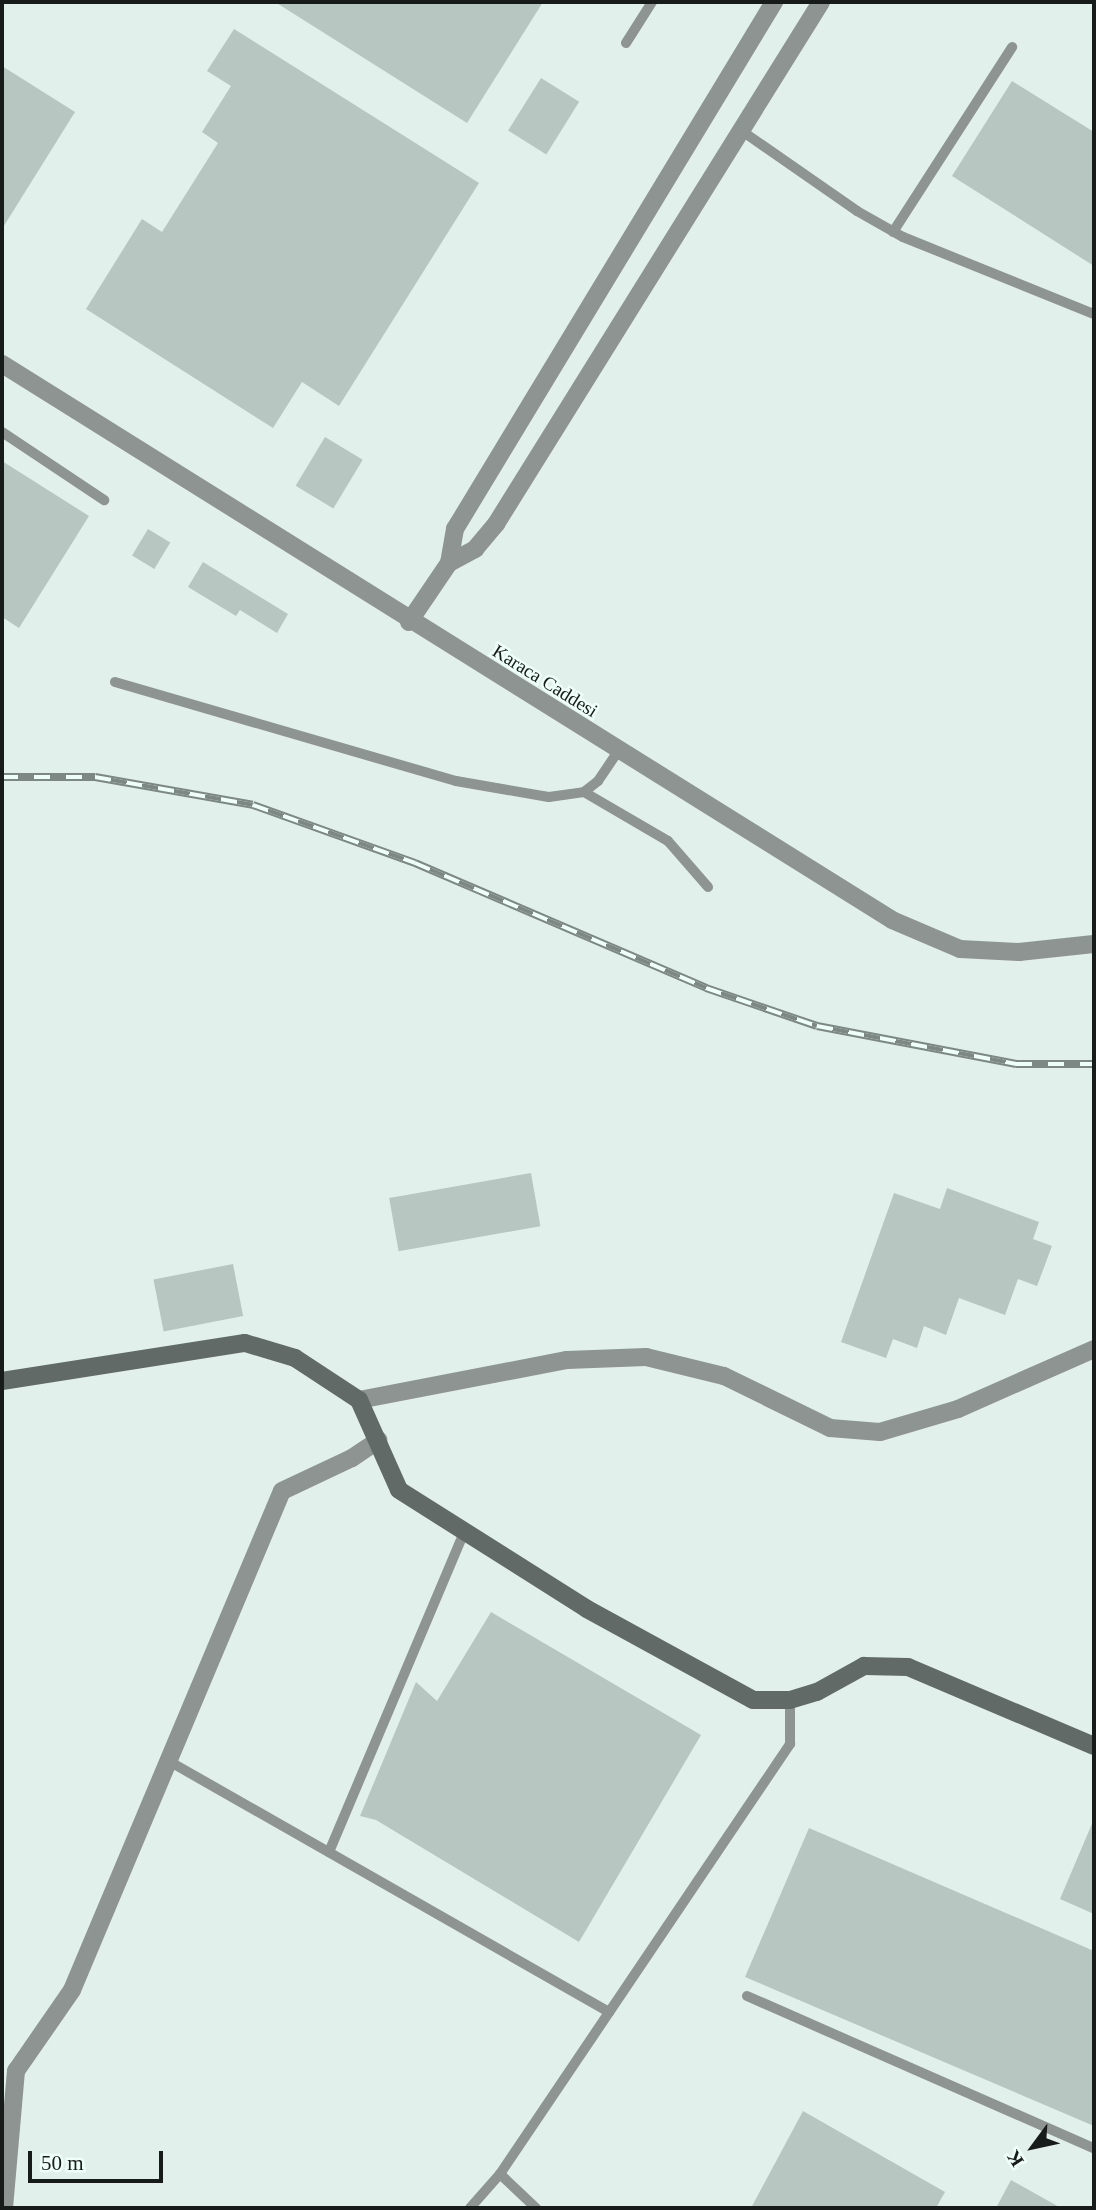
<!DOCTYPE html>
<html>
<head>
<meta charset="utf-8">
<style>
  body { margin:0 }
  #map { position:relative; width:1096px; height:2210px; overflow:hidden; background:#e1f0eb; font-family:Georgia,serif }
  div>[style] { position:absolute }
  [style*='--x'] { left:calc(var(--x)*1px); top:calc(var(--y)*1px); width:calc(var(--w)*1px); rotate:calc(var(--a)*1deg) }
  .building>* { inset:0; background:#b8c6c1; transform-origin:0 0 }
  .lane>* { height:10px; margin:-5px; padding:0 5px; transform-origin:5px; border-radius:5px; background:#8e9492 }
  .street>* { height:18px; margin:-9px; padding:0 9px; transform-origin:9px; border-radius:9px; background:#8e9492 }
  .secondary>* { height:18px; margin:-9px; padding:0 9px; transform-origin:9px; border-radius:9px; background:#616a67 }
  .rail>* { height:8px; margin-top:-4px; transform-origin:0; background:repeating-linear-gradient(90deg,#eefef8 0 16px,#7d8884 0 32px); box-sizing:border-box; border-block:2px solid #7d8884 }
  span { translate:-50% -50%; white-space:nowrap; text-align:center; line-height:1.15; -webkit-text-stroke:5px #eefef8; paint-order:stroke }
  .street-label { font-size:19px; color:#171c1a }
  .frame { position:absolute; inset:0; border:4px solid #171c1a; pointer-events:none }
  .north { position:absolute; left:998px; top:2112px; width:70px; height:70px; -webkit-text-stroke:5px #eefef8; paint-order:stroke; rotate:237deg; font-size:19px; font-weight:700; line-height:28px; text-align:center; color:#171c1a }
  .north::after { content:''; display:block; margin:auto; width:24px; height:32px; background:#171c1a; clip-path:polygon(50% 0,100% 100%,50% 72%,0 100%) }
  .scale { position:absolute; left:28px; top:2151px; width:135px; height:32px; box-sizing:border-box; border:4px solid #171c1a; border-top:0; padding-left:9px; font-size:21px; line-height:24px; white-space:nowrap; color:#171c1a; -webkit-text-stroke:5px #eefef8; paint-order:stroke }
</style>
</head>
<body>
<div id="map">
  <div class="building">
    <div style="clip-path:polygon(275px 2px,543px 2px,467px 123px)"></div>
    <div style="clip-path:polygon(234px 29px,479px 183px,339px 406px,302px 382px,273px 428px,86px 309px,142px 219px,162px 232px,218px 143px,202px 132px,231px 86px,207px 71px)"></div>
    <div style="clip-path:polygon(2px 66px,75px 112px,2px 229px)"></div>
    <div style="left:541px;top:78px;width:45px;height:62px;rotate:32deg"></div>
    <div style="clip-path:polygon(1012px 81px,1094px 132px,1094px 266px,952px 176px)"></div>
    <div style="left:325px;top:437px;width:44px;height:57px;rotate:31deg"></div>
    <div style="clip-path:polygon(2px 461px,89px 516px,19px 628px,2px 617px)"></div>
    <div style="left:148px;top:529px;width:26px;height:31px;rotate:31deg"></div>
    <div style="clip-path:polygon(203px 562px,288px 614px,277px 633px,240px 610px,236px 616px,188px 587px)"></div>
    <div style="left:531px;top:1173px;width:54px;height:144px;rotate:80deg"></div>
    <div style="clip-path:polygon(947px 1188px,1039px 1222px,1033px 1239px,1052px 1246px,1037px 1286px,1018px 1279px,1005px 1315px,959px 1298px,946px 1335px,924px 1326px,917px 1348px,893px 1339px,886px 1358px,841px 1342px,894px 1193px,940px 1209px)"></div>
    <div style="left:233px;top:1264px;width:53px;height:81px;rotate:79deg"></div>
    <div style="clip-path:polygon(491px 1612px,701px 1735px,579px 1942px,376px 1820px,360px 1816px,416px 1682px,437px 1701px)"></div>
    <div style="clip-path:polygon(1094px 1819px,1094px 1914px,1060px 1899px)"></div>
    <div style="clip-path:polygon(809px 1828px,1094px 1951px,1094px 2126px,745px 1977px)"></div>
    <div style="clip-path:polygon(803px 2111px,945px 2192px,936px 2208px,751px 2208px)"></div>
    <div style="clip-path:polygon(1011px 2180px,1061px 2208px,996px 2208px)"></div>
  </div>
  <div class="lane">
    <div style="--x:626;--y:43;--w:49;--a:-57.6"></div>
    <div style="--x:742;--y:131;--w:140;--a:34.8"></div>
    <div style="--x:857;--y:211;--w:53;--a:29.5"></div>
    <div style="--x:903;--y:237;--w:206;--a:22"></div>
    <div style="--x:893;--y:232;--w:220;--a:-57.2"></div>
    <div style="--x:2;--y:432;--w:123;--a:33.7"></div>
    <div style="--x:115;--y:682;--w:355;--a:16.2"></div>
    <div style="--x:456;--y:781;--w:94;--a:9.8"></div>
    <div style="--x:549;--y:797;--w:35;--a:-8"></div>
    <div style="--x:584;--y:792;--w:18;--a:-38"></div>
    <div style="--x:598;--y:781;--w:36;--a:-56"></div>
    <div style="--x:584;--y:792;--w:97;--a:30.3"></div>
    <div style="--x:668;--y:841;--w:61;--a:49"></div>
    <div style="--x:167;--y:1760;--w:509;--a:29.69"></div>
    <div style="--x:329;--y:1852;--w:350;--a:-67.1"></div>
    <div style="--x:747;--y:1996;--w:379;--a:23.7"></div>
    <div style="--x:500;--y:2174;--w:50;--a:43.4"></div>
    <div style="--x:470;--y:2208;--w:45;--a:-48.6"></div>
    <div style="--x:500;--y:2174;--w:519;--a:-56"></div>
    <div style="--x:790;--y:1744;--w:44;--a:-90"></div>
  </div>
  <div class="street">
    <div style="--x:2;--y:364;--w:1049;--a:31.99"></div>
    <div style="--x:892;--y:920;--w:74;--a:23.1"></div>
    <div style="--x:960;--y:949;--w:59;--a:2.9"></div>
    <div style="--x:1019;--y:952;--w:75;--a:-6.1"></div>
    <div style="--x:449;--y:563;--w:30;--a:-28"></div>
    <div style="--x:475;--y:549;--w:33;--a:-50"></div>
    <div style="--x:496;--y:524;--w:615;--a:-58.09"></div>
    <div style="--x:409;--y:622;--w:71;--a:-55.9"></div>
    <div style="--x:449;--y:563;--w:35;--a:-80"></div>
    <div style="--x:455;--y:529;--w:616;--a:-58.81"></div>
    <div style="--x:359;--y:1400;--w:212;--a:-10.9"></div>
    <div style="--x:567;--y:1360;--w:79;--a:-2.2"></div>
    <div style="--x:646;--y:1357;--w:80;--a:13.7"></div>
    <div style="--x:724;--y:1376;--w:118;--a:26.1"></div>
    <div style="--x:830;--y:1428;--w:50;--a:4.6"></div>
    <div style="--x:880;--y:1432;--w:81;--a:-16.4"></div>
    <div style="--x:958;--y:1409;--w:149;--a:-23.8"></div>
    <div style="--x:4;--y:2208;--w:138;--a:-85"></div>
    <div style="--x:16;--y:2071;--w:98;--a:-55.3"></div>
    <div style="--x:72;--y:1990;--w:541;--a:-67.18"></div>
    <div style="--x:282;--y:1491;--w:77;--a:-25.2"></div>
    <div style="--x:352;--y:1458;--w:32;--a:-34"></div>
  </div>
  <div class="secondary">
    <div style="--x:2;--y:1381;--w:246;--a:-8.9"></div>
    <div style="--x:245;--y:1343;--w:52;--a:16.7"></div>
    <div style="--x:295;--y:1358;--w:77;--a:33.3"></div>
    <div style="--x:359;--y:1400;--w:98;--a:66"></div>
    <div style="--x:399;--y:1490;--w:222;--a:32.3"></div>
    <div style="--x:587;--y:1609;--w:189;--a:28.7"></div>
    <div style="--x:753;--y:1700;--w:37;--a:0"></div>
    <div style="--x:790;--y:1700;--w:28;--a:-17"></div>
    <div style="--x:817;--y:1692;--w:54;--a:-29"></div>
    <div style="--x:864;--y:1666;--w:44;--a:1.3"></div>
    <div style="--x:908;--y:1667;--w:202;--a:23"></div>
  </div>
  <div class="rail">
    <div style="--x:2;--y:777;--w:93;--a:0"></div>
    <div style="--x:95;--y:777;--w:160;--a:10"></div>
    <div style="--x:253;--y:805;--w:172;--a:19.7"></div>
    <div style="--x:415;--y:863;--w:317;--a:23.2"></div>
    <div style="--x:706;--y:988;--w:117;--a:18.9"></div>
    <div style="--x:817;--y:1026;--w:203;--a:10.8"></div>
    <div style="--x:1016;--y:1064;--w:78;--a:0"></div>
  </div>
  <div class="street-label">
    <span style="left:545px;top:681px;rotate:32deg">Karaca Caddesi</span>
  </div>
  <div class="frame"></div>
  <div class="north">K</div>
  <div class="scale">50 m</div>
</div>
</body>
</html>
